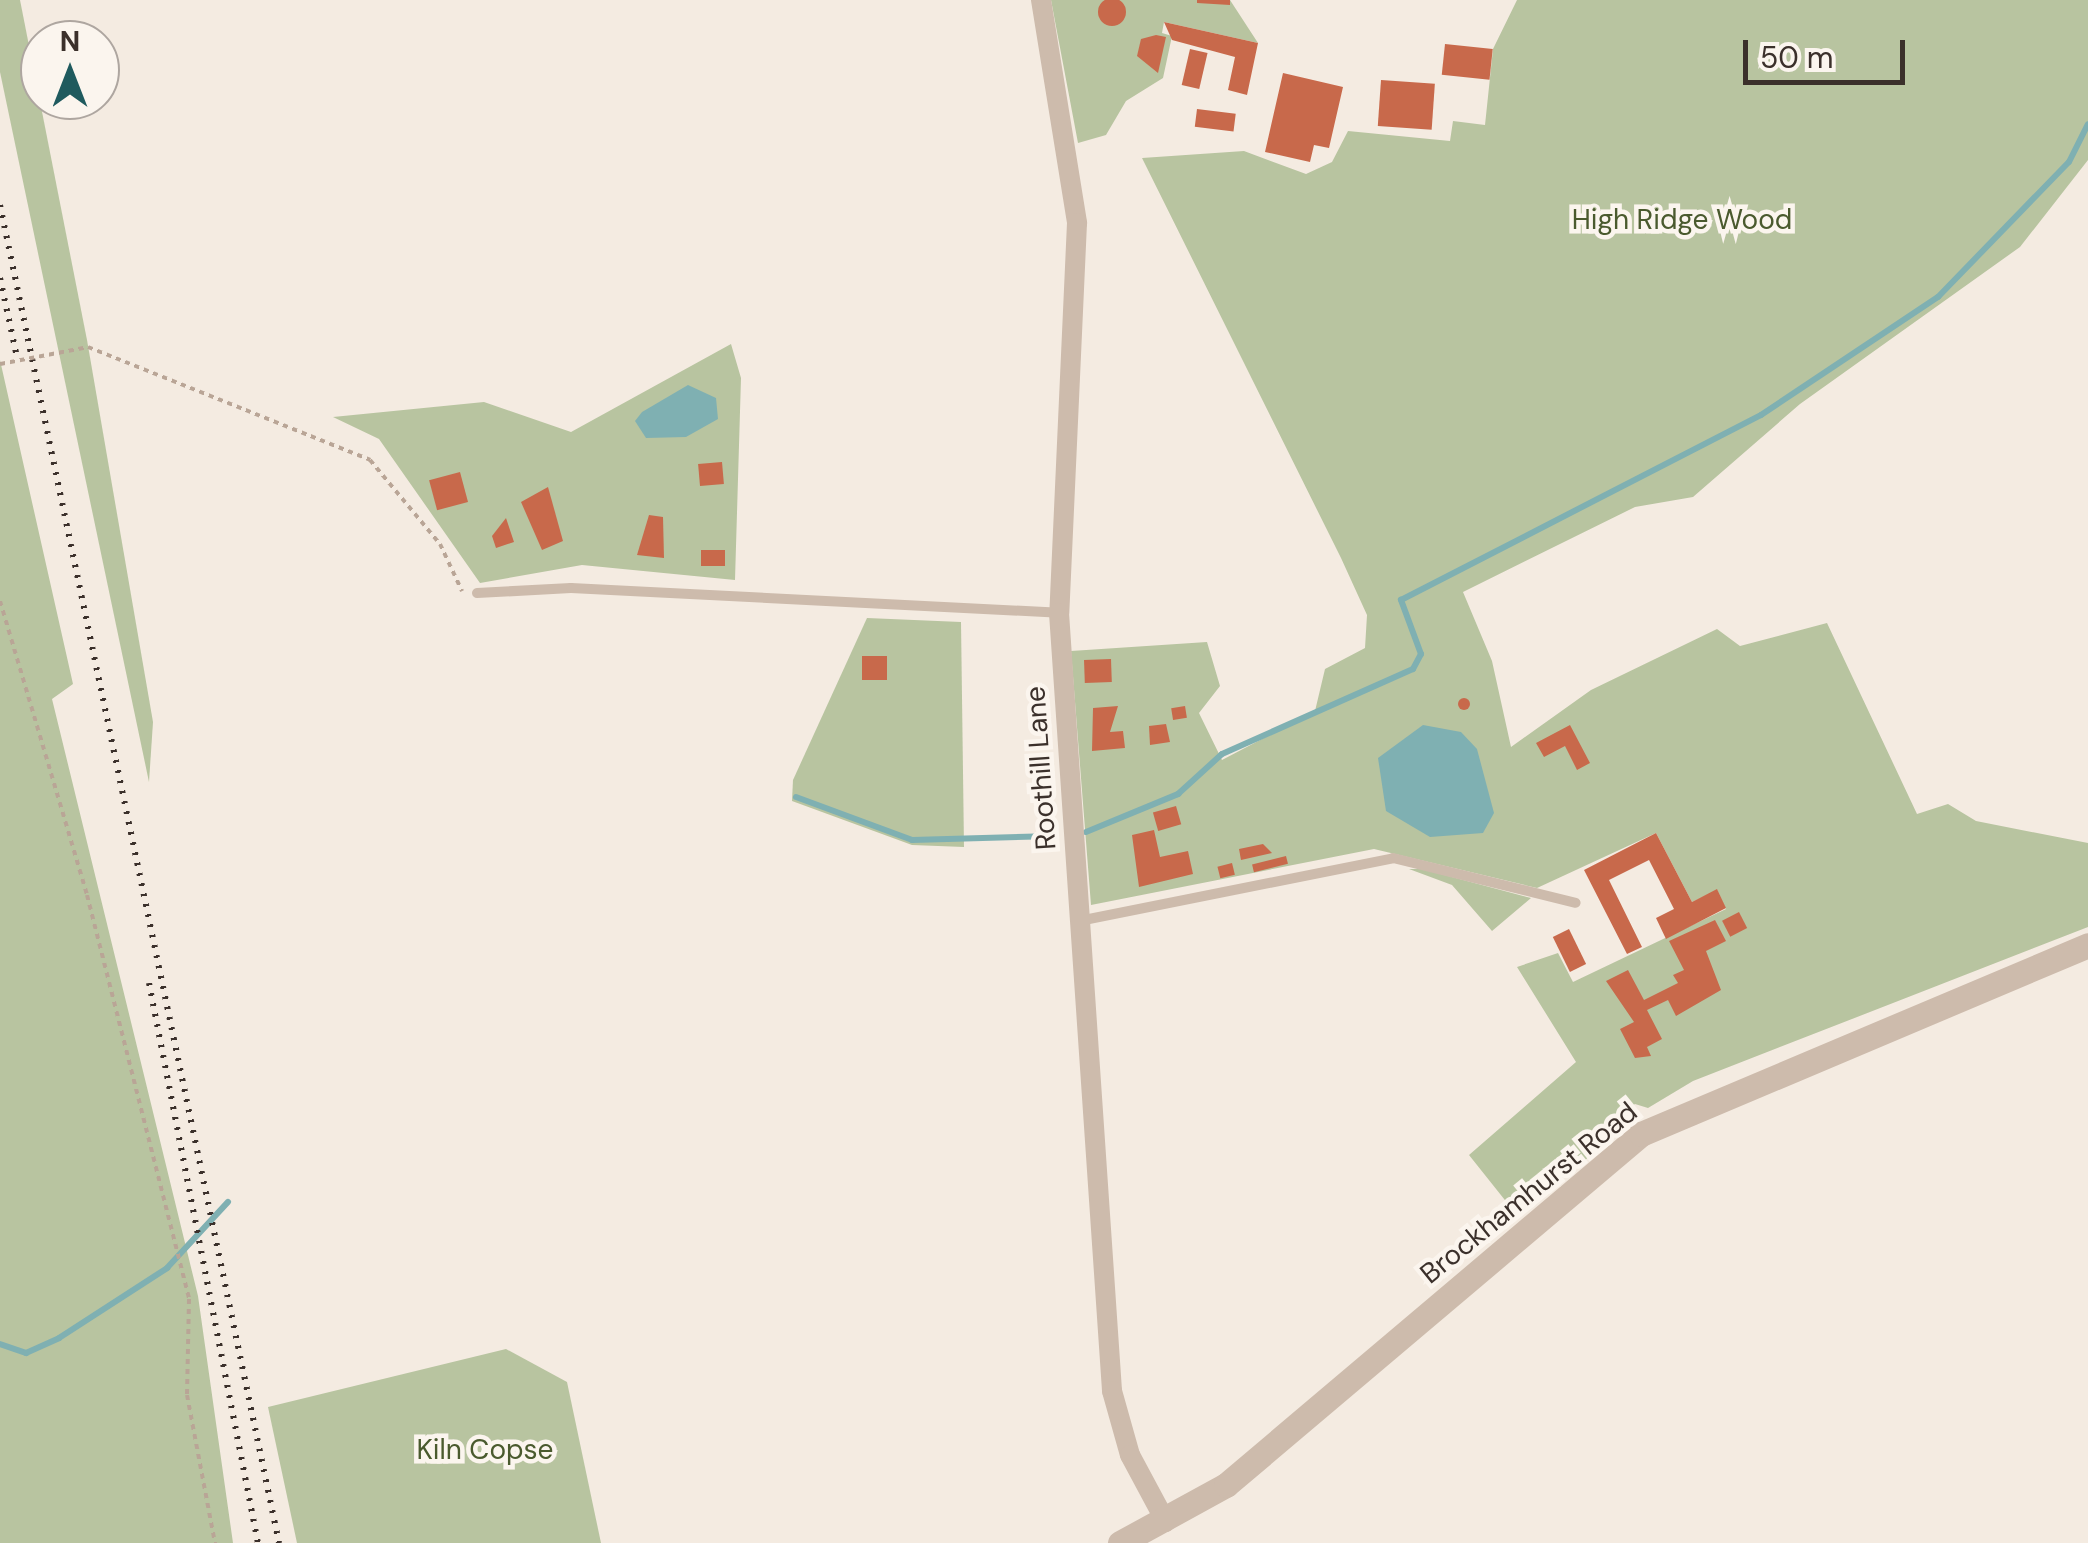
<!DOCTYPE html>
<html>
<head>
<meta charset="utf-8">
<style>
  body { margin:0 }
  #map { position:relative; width:2088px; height:1543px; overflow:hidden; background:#f4ebe1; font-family:"DM Sans",sans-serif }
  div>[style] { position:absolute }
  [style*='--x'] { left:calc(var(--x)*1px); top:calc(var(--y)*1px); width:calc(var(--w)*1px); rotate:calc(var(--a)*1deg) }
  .green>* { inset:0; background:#b8c4a0 }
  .water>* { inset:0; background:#7fb0b2 }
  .stream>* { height:6px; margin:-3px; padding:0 3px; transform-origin:3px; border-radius:3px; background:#7fb0b2 }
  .building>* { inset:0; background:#c8694b; transform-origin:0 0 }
  .round { border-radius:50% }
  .path>* { height:4px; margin-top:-2px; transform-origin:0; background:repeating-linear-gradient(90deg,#b9a596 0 5px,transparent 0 10px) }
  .service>* { height:10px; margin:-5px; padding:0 5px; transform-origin:5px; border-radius:5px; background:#cdbbac }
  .minor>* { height:20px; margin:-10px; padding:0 10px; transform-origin:10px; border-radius:10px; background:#cdbbac }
  .tertiary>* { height:25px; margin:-12.5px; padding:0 12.5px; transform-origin:12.5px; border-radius:12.5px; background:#cdbbac }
  .rail>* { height:6px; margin-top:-3px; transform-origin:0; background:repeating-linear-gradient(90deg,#3b302b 0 2.5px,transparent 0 10.5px) }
  .path-bridge>* { height:4px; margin-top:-2px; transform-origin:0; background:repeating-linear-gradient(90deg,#b9a596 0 5px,transparent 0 10px) }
  span { translate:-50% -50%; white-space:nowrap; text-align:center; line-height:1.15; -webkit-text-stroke:9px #fbf5ee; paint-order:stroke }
  .park-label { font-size:28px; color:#4a5a2e }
  .street-label { font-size:28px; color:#3b302b }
  .north { position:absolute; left:20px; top:20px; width:100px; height:100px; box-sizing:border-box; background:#fbf5ee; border:2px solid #aea6a0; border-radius:50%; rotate:0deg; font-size:28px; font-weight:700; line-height:40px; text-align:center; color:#3b302b }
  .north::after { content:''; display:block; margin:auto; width:35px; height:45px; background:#1f5a5e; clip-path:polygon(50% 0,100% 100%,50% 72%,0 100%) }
  .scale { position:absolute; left:1743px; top:40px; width:162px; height:45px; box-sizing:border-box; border:5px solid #3b302b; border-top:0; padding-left:12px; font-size:30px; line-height:35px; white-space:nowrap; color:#3b302b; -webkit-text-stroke:8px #fbf5ee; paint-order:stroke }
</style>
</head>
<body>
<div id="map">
  <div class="green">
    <div style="clip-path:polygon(0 0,20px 0,87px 340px,153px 722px,149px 782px,0 72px)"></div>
    <div style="clip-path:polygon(1051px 0,1230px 0,1258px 43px,1164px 22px,1162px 33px,1172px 36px,1163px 78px,1126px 101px,1106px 135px,1078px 143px)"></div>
    <div style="clip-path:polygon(1517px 0,2088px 0,2088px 160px,2020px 247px,1800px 404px,1693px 497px,1635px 507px,1463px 592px,1492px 661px,1511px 747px,1591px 690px,1717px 629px,1740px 646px,1827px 623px,1917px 814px,1948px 804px,1976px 821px,2088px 843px,2088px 927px,1693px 1081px,1648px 1108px,1635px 1104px,1624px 1110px,1626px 1128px,1516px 1214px,1469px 1155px,1576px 1062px,1517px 967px,1558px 953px,1573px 982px,1726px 909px,1717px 890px,1692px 902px,1656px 833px,1537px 888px,1374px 849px,1091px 905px,1071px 651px,1207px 642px,1220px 686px,1199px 713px,1222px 760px,1315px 711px,1325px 669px,1365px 648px,1367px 615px,1341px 558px,1142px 158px,1244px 151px,1306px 174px,1332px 162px,1348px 131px,1450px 141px,1453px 121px,1485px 125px,1493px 49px)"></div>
    <div style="clip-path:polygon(731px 344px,741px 378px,735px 580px,582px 565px,480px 583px,379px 439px,333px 417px,484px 402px,571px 432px)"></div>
    <div style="clip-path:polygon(0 360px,73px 684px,52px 699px,198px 1296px,233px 1543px,0 1543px)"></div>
    <div style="clip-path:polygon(867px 618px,961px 622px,964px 847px,912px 845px,792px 801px,793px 780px)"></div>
    <div style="clip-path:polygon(1409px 869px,1422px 869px,1531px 898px,1492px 931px,1452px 885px)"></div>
    <div style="clip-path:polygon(506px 1349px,567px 1382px,601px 1543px,297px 1543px,268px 1407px)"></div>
  </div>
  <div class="water">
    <div style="clip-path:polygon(688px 385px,716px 398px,718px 419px,686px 437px,646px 438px,635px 421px,642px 412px)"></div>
    <div style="clip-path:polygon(1423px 725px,1461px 732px,1477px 749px,1494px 813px,1483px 833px,1430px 837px,1386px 811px,1378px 758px)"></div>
  </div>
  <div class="stream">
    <div style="--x:796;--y:797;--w:124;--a:20.3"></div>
    <div style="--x:912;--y:840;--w:143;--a:-1.6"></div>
    <div style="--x:1086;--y:832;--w:100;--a:-22.4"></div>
    <div style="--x:1178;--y:794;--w:59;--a:-42.3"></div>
    <div style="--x:1222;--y:754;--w:209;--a:-24"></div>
    <div style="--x:1413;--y:669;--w:17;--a:-62"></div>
    <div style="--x:1421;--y:654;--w:58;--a:-110.3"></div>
    <div style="--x:1401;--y:600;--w:405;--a:-27.2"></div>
    <div style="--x:1761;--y:415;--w:213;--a:-33.7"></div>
    <div style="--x:1938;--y:297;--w:188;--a:-45.9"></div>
    <div style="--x:2069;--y:162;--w:42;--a:-63.4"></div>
    <div style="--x:0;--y:1344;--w:28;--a:19"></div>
    <div style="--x:26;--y:1353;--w:36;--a:-24"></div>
    <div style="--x:59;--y:1338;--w:129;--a:-32.9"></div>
    <div style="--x:167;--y:1268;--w:90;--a:-47.3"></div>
  </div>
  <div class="building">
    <div class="round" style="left:1098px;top:-2px;width:28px;height:28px"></div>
    <div style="clip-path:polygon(1197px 0,1230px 0,1230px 5px,1197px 3px)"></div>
    <div style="clip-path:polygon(1164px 22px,1258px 43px,1247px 95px,1228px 90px,1235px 57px,1172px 40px)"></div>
    <div style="clip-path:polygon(1156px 35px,1166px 37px,1158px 73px,1137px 56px,1141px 39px)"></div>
    <div style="left:1445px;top:44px;width:48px;height:31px;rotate:6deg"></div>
    <div style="left:1190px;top:49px;width:18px;height:37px;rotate:13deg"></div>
    <div style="clip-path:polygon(1283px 73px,1343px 87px,1329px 148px,1314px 145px,1310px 162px,1265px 152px)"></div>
    <div style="left:1381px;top:80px;width:54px;height:46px;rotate:4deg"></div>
    <div style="left:1197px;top:109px;width:39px;height:18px;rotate:7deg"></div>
    <div style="left:722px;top:462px;width:22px;height:24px;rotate:85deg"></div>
    <div style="left:460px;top:472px;width:31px;height:32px;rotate:75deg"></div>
    <div style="clip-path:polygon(548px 487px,563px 541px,542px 550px,521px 502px)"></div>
    <div style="clip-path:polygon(649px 515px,663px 517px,664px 558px,637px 555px)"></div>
    <div style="clip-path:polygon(506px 518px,514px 542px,496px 548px,492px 536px)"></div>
    <div style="left:701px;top:550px;width:24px;height:16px"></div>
    <div style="left:862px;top:656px;width:25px;height:24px"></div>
    <div style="left:1111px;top:659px;width:23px;height:27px;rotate:88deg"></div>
    <div class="round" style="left:1458px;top:698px;width:12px;height:12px"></div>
    <div style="clip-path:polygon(1118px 706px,1110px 732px,1123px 731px,1125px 748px,1092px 751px,1093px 708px)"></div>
    <div style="left:1185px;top:706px;width:12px;height:14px;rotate:81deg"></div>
    <div style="clip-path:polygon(1166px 724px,1170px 742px,1150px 745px,1149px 726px)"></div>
    <div style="clip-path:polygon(1570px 725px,1590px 763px,1577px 770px,1565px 746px,1544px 757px,1536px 743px)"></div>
    <div style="left:1176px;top:806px;width:19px;height:24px;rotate:74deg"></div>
    <div style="clip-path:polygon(1154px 830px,1160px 857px,1188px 851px,1193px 874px,1139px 887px,1132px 835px)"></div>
    <div style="clip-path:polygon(1656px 833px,1692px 902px,1717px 889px,1726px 908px,1666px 939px,1656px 918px,1674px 909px,1649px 860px,1609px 880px,1642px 947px,1627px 954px,1584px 870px)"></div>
    <div style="clip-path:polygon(1263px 844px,1272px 853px,1241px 860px,1239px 849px)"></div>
    <div style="left:1286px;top:856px;width:8px;height:35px;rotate:76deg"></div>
    <div style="left:1232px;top:863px;width:12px;height:15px;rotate:76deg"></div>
    <div style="left:1739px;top:912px;width:18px;height:19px;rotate:63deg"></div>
    <div style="clip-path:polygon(1715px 920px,1726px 941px,1706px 951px,1721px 990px,1676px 1016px,1668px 1000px,1647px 1010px,1662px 1039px,1647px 1047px,1651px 1056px,1635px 1058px,1620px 1029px,1634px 1022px,1606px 981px,1628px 970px,1644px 1000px,1678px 983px,1673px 975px,1684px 970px,1669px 941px)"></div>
    <div style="left:1569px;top:929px;width:39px;height:18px;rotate:64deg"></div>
  </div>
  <div class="path">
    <div style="--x:88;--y:347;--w:304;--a:21.8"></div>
    <div style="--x:370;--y:460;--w:109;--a:50.2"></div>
    <div style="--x:440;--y:544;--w:52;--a:64.9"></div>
    <div style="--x:0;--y:601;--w:307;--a:73.5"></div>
    <div style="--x:87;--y:895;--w:417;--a:75.8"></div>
    <div style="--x:189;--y:1299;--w:96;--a:91.2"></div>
    <div style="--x:187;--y:1395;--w:151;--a:79.3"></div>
  </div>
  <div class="service">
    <div style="--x:477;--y:593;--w:94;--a:-3"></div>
    <div style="--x:571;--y:588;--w:489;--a:2.9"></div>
    <div style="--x:1079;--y:921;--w:320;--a:-11.3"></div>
    <div style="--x:1393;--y:858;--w:188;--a:13.8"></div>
  </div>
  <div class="minor">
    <div style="--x:1041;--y:0;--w:226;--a:80.8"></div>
    <div style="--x:1077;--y:223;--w:390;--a:92.6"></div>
    <div style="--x:1059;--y:613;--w:780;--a:86.1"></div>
    <div style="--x:1112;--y:1391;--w:66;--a:74.3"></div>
    <div style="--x:1130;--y:1455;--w:76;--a:61.8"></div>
  </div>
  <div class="tertiary">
    <div style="--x:1120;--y:1543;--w:121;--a:-28.7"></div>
    <div style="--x:1226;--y:1485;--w:544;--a:-40.22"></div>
    <div style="--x:1641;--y:1134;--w:485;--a:-22.9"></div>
  </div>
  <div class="rail">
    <div style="--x:0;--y:205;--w:1367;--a:78.22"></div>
    <div style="--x:0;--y:278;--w:81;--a:77.9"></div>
    <div style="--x:149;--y:983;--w:571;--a:78.99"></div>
  </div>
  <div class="path-bridge">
    <div style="--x:0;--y:364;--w:90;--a:-10.9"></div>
  </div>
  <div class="park-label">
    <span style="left:1682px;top:220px">High Ridge Wood</span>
    <span style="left:485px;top:1450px">Kiln Copse</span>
  </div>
  <div class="street-label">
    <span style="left:1041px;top:768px;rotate:-94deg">Roothill Lane</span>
    <span style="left:1529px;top:1193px;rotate:-39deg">Brockhamhurst Road</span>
  </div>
  <div class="north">N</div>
  <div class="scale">50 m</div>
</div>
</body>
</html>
